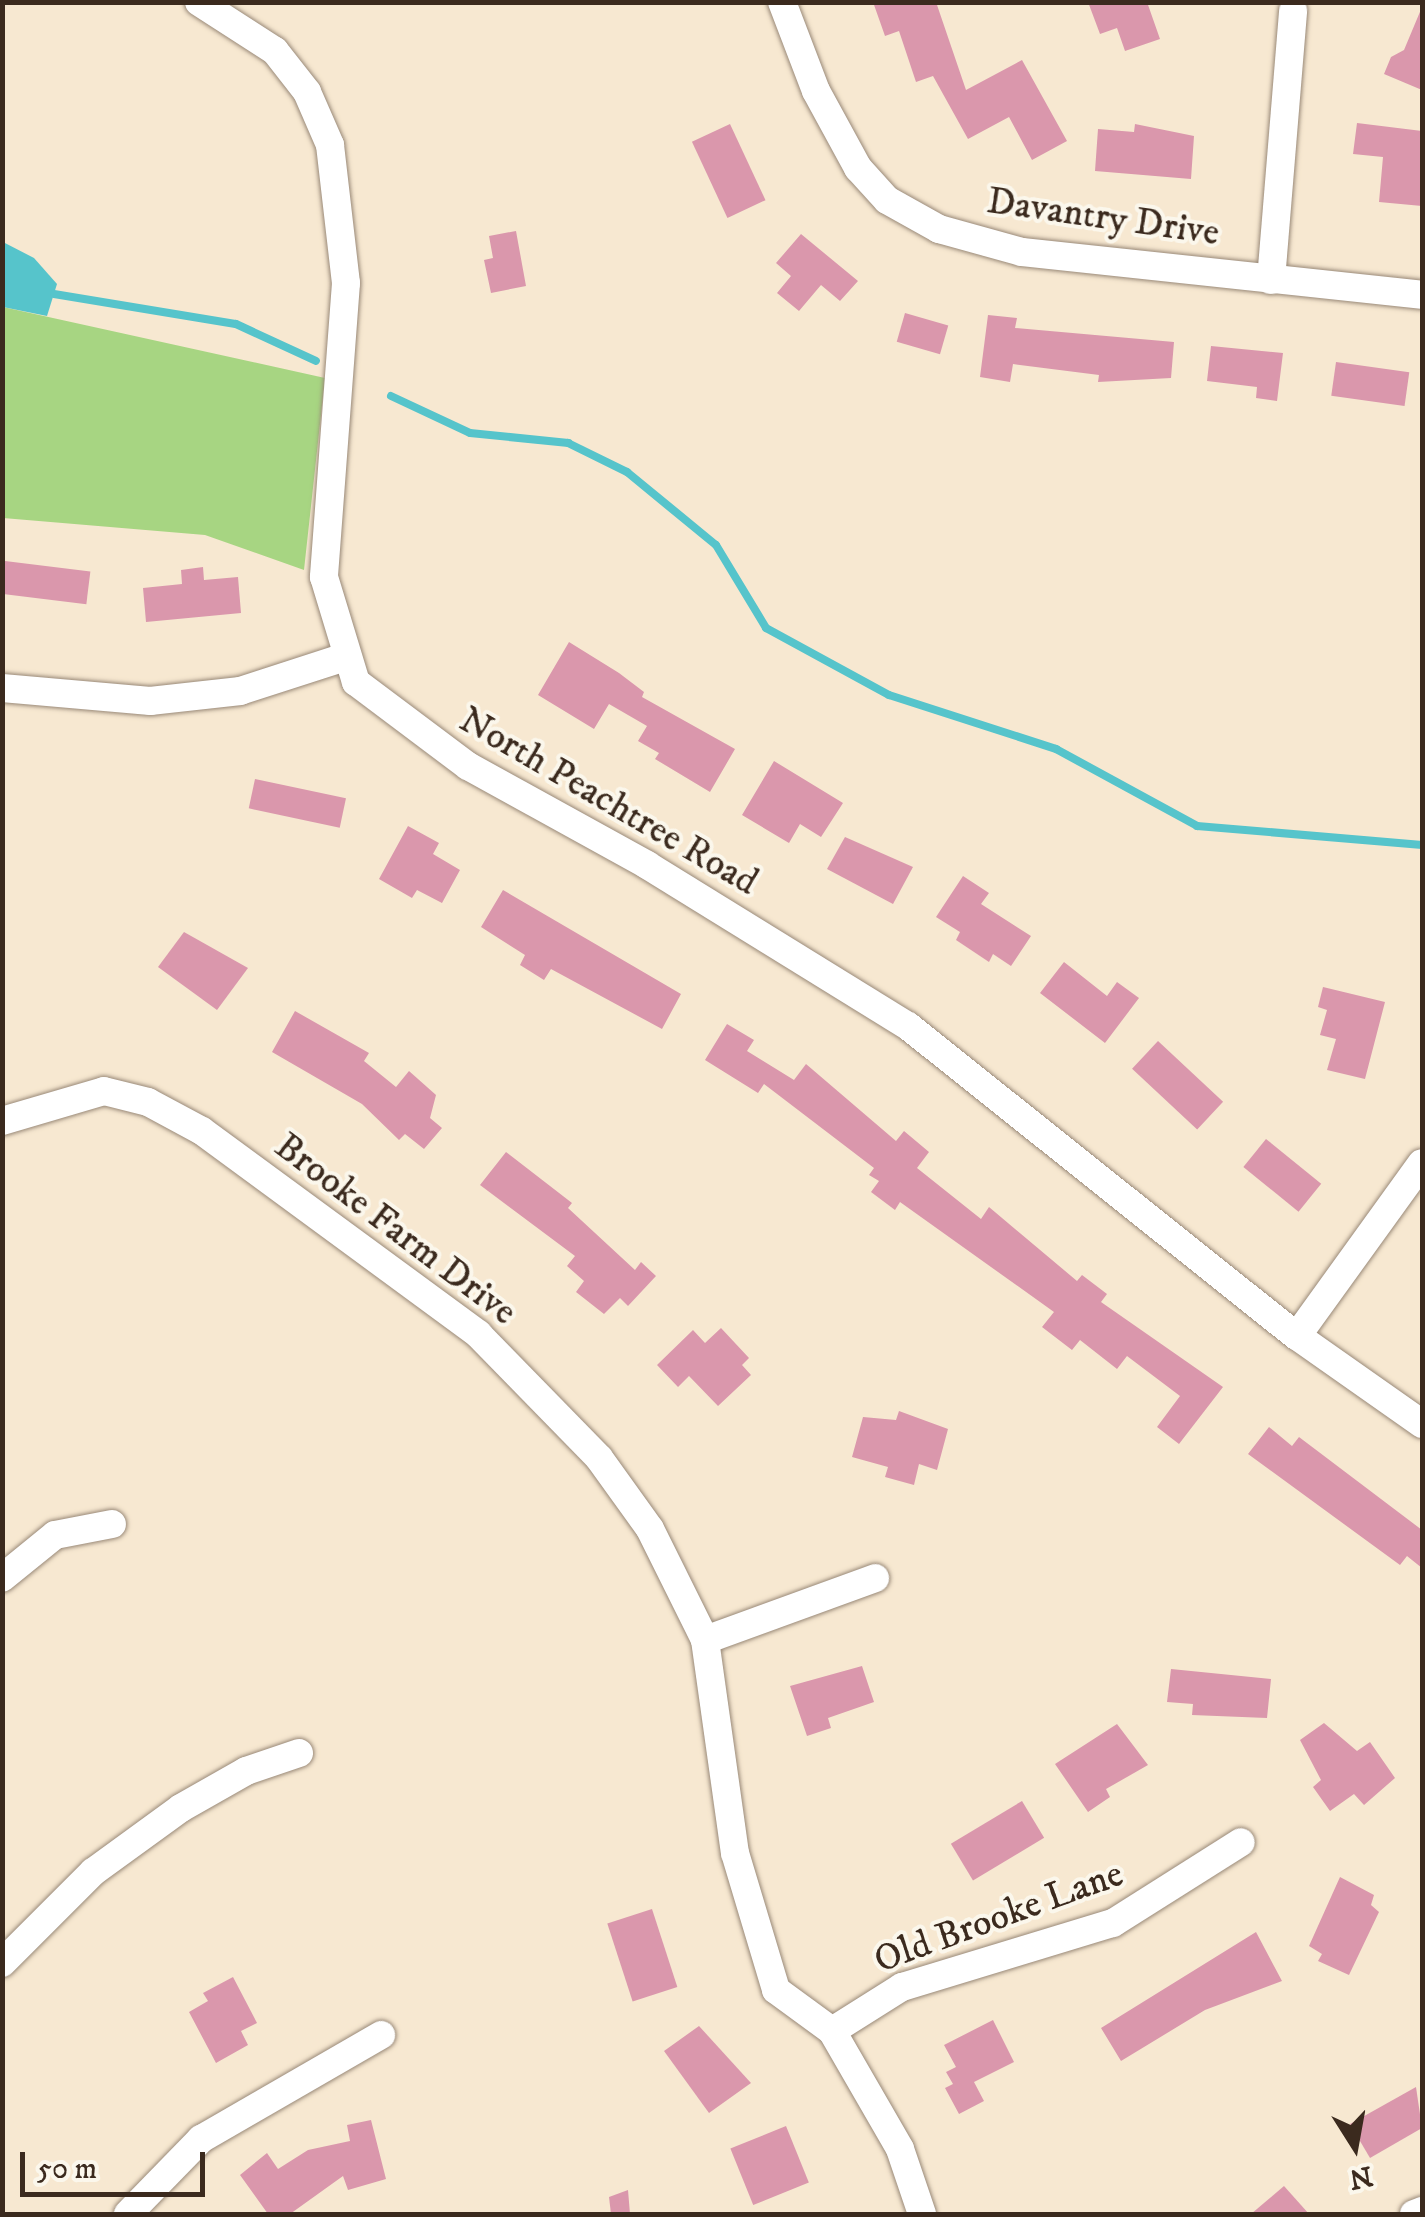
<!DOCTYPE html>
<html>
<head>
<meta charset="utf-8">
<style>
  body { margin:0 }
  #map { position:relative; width:1425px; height:2217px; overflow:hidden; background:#f7e8d1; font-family:"IM FELL DW Pica",serif }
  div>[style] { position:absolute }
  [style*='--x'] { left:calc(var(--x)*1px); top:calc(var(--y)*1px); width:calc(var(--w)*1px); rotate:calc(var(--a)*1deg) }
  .green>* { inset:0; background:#a7d582 }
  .water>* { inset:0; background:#56c4cb }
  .stream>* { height:8px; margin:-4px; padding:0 4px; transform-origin:4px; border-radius:4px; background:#56c4cb }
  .building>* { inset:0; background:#da97ac; transform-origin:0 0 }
  .roads { filter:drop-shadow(0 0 2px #998978) drop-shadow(0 0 2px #998978) }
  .minor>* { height:28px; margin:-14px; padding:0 14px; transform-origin:14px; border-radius:14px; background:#fff }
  span { translate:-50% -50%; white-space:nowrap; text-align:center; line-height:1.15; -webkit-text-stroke:8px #fbf7ec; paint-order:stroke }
  .street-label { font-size:38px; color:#3b2a1e }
  .frame { position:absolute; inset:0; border:5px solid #3b2a1e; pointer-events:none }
  .north { position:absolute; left:1305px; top:2097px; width:100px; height:100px; -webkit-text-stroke:8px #fbf7ec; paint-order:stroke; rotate:169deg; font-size:28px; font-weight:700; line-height:40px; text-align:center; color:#3b2a1e }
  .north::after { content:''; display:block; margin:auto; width:35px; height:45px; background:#3b2a1e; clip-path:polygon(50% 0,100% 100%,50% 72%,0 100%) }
  .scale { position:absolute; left:20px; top:2152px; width:185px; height:45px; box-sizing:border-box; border:5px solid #3b2a1e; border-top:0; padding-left:12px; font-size:30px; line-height:35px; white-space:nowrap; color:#3b2a1e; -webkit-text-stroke:8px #fbf7ec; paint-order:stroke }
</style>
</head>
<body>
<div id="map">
  <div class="green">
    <div style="clip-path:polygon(3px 307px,325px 378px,304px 570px,205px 535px,3px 518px)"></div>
  </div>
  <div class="water">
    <div style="clip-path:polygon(3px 242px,34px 258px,57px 284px,47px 316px,3px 307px)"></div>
  </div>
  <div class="stream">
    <div style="--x:54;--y:294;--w:184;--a:9.4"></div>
    <div style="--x:236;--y:324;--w:88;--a:24.8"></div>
    <div style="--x:391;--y:396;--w:87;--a:25.1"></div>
    <div style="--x:470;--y:433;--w:99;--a:5.8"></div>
    <div style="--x:568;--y:443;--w:66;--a:26.2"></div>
    <div style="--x:627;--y:472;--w:115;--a:39.4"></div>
    <div style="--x:716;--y:545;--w:97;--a:58.9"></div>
    <div style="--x:766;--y:628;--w:140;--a:28.6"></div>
    <div style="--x:889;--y:695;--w:176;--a:17.9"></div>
    <div style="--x:1056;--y:749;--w:161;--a:28.6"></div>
    <div style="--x:1197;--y:826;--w:226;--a:4.8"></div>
  </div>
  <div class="building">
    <div style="clip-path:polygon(873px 2px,936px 2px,966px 90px,1022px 60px,1067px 141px,1032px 160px,1009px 117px,968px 139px,933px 76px,916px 82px,899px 31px,885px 36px)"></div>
    <div style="clip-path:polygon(1088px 2px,1147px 2px,1160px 39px,1125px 51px,1117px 28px,1100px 34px)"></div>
    <div style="clip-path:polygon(1422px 7px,1422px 90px,1384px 74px,1391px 57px,1404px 50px)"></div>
    <div style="clip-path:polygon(1357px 123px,1422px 131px,1422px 206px,1379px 202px,1383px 157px,1353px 154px)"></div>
    <div style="left:730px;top:124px;width:84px;height:42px;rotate:65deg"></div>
    <div style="clip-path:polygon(1135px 124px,1194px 136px,1191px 179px,1095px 171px,1098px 129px,1134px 132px)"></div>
    <div style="clip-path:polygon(516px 231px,526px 286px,491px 293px,484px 260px,493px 258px,489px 236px)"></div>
    <div style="clip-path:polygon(801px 234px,858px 281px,840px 301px,821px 285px,799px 311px,777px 293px,791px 276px,776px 263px)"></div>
    <div style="left:905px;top:313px;width:45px;height:30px;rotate:16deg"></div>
    <div style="clip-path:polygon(988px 315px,1017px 318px,1015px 328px,1174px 342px,1171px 378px,1098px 382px,1099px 375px,1013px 364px,1010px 382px,980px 377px)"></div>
    <div style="clip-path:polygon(1211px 346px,1283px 353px,1277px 401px,1256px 398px,1257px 387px,1207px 381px)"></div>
    <div style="left:1336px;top:362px;width:74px;height:34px;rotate:8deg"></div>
    <div style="left:5px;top:561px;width:86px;height:33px;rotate:7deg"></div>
    <div style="clip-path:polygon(203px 567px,204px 580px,238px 577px,241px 613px,146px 622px,143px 588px,182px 584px,181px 570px)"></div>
    <div style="clip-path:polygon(569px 642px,619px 673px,644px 692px,642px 697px,735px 749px,710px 792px,655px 759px,659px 753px,638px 741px,647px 726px,609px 704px,594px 729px,538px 695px)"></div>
    <div style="clip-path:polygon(774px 761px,843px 803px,821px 837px,800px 824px,789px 843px,742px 815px)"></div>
    <div style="left:255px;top:779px;width:93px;height:30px;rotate:12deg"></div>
    <div style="clip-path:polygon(408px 826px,439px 843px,433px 854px,460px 870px,442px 903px,417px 890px,412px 898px,379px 879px)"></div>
    <div style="clip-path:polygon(845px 837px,913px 867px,893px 904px,827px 869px)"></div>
    <div style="clip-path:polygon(963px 876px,989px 893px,981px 904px,1031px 936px,1011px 966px,993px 954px,989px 962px,956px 940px,960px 932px,936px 917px)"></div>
    <div style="clip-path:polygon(503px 890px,681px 994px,662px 1029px,551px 969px,544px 980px,520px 965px,525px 955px,481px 927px)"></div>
    <div style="clip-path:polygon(184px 932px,248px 968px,217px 1010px,158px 967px)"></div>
    <div style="clip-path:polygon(1064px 962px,1107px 996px,1117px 982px,1139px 998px,1105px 1043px,1040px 993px)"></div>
    <div style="clip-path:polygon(1323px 987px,1385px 1002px,1365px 1079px,1327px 1070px,1336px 1039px,1320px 1035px,1327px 1010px,1318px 1007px)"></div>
    <div style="clip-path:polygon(295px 1011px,369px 1053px,364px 1061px,396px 1087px,409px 1071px,436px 1095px,430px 1118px,442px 1128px,424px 1149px,405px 1134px,399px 1140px,362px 1104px,272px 1052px)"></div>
    <div style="clip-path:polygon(727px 1024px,754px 1040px,747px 1051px,794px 1080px,806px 1064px,896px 1141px,904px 1131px,929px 1152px,917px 1168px,981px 1219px,989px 1207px,1077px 1281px,1082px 1275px,1107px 1294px,1101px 1302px,1223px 1387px,1179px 1444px,1157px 1427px,1180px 1396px,1127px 1356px,1117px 1369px,1080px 1340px,1072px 1350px,1042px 1327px,1054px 1312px,900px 1202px,895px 1210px,871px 1192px,879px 1181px,869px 1175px,874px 1168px,764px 1084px,758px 1093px,705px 1060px)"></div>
    <div style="left:1158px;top:1041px;width:89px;height:38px;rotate:43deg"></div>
    <div style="left:1266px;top:1139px;width:71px;height:36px;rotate:39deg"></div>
    <div style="clip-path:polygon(506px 1152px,572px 1203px,568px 1208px,635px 1270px,641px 1262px,656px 1276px,628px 1306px,620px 1298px,604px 1314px,576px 1292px,584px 1281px,567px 1266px,575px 1256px,480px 1185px)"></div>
    <div style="clip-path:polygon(721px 1328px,749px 1358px,742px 1365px,751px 1375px,718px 1406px,689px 1376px,678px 1387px,657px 1365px,693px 1330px,705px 1343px)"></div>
    <div style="clip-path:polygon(899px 1411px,948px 1429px,937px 1470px,919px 1464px,914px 1485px,885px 1477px,888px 1467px,852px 1457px,863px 1417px,896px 1420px)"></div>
    <div style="clip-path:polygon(1269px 1427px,1292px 1446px,1299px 1437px,1422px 1530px,1422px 1568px,1407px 1556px,1400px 1565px,1248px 1454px)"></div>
    <div style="clip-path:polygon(862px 1666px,874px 1702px,828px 1718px,831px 1728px,807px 1736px,790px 1686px)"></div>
    <div style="clip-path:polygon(1171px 1669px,1271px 1679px,1267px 1718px,1192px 1715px,1193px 1704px,1167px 1702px)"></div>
    <div style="clip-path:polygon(1324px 1723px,1357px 1751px,1370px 1742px,1395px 1778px,1364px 1805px,1354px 1794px,1330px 1811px,1313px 1787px,1321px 1780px,1300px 1740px)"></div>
    <div style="clip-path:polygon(1117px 1724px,1148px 1765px,1106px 1789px,1110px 1797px,1088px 1812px,1055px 1764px)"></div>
    <div style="left:1022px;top:1801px;width:43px;height:83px;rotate:59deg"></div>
    <div style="clip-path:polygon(1340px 1877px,1374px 1895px,1371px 1905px,1379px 1912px,1349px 1975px,1318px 1961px,1322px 1954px,1309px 1946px)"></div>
    <div style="left:652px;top:1909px;width:82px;height:47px;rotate:72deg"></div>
    <div style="clip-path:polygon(1256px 1932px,1282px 1981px,1205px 2010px,1121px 2061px,1101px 2028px)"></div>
    <div style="clip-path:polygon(233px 1977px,257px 2023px,241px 2031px,248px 2045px,216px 2063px,189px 2012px,208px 2001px,203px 1993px)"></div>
    <div style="clip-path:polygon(993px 2020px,1014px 2062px,974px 2082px,984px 2101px,959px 2114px,945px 2088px,953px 2084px,946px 2072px,956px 2067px,944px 2045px)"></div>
    <div style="clip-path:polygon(699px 2026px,751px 2083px,709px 2113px,664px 2051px)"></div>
    <div style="clip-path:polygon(1416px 2087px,1422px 2128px,1370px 2158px,1350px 2124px)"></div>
    <div style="clip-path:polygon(371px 2120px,386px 2179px,348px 2190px,343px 2176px,290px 2214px,268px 2214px,240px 2175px,267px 2153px,278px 2169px,308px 2150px,350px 2141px,347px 2125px)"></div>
    <div style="left:786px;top:2126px;width:61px;height:60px;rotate:68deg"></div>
    <div style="clip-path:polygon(1284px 2186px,1309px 2214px,1251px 2214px)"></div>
    <div style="clip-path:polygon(628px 2190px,630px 2214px,611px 2214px,609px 2197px)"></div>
  </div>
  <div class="roads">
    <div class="minor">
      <div style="--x:199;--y:2;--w:90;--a:32.8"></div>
      <div style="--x:275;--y:51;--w:52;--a:52"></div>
      <div style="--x:307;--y:92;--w:58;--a:66.5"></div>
      <div style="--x:330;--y:145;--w:139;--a:83.4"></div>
      <div style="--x:346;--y:283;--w:295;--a:94.3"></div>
      <div style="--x:324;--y:577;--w:110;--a:73.1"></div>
      <div style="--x:356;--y:682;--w:140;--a:36.9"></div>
      <div style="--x:468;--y:766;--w:205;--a:28.9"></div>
      <div style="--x:647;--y:865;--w:307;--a:31.7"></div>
      <div style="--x:908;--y:1026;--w:497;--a:38.6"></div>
      <div style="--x:1297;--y:1336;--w:153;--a:35.1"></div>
      <div style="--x:782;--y:2;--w:95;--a:69.1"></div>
      <div style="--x:816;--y:91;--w:88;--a:61.4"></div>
      <div style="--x:858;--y:168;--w:43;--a:47.8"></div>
      <div style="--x:887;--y:200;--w:60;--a:29.1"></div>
      <div style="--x:939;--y:229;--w:86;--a:15.5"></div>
      <div style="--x:1022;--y:252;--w:402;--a:6.1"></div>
      <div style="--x:1271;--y:280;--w:270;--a:-85.3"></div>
      <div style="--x:2;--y:688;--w:149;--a:5"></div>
      <div style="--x:150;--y:701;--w:91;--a:-6.3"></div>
      <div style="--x:240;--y:691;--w:110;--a:-17.9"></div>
      <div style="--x:2;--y:1121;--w:106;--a:-16.4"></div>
      <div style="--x:104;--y:1091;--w:45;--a:14"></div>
      <div style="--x:148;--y:1102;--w:61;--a:28.2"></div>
      <div style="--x:202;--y:1131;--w:343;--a:36.3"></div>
      <div style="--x:478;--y:1334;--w:173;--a:45.7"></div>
      <div style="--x:599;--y:1458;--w:87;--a:54.3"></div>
      <div style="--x:650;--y:1529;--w:124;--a:63.6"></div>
      <div style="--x:705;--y:1640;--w:215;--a:82"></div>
      <div style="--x:735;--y:1853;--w:143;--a:73.3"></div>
      <div style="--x:776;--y:1990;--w:69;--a:36.2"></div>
      <div style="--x:832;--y:2031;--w:136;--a:60"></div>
      <div style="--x:900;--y:2149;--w:69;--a:71.3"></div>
      <div style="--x:1297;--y:1336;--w:213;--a:-54.2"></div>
      <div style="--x:2;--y:1578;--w:68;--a:-39.1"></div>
      <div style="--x:55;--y:1535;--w:58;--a:-10.9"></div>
      <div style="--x:705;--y:1640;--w:181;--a:-20"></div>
      <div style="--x:2;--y:1963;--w:129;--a:-45"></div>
      <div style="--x:93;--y:1872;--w:109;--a:-36"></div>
      <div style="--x:181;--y:1808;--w:75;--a:-29.6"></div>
      <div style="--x:246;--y:1771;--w:56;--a:-18.8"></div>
      <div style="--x:832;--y:2031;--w:83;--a:-32.2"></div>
      <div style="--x:902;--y:1987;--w:220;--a:-16.9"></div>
      <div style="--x:1113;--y:1923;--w:151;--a:-32.3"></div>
      <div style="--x:128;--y:2214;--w:105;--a:-45.8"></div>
      <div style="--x:201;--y:2139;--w:208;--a:-30"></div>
      <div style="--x:1414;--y:2214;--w:9;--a:-21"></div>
    </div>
  </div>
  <div class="street-label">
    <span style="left:1103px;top:218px;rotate:8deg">Davantry Drive</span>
    <span style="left:608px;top:802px;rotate:30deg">North Peachtree Road</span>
    <span style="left:395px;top:1230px;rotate:37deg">Brooke Farm Drive</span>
    <span style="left:999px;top:1918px;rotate:-20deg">Old Brooke Lane</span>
  </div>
  <div class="frame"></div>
  <div class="north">N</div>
  <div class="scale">50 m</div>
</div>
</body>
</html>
